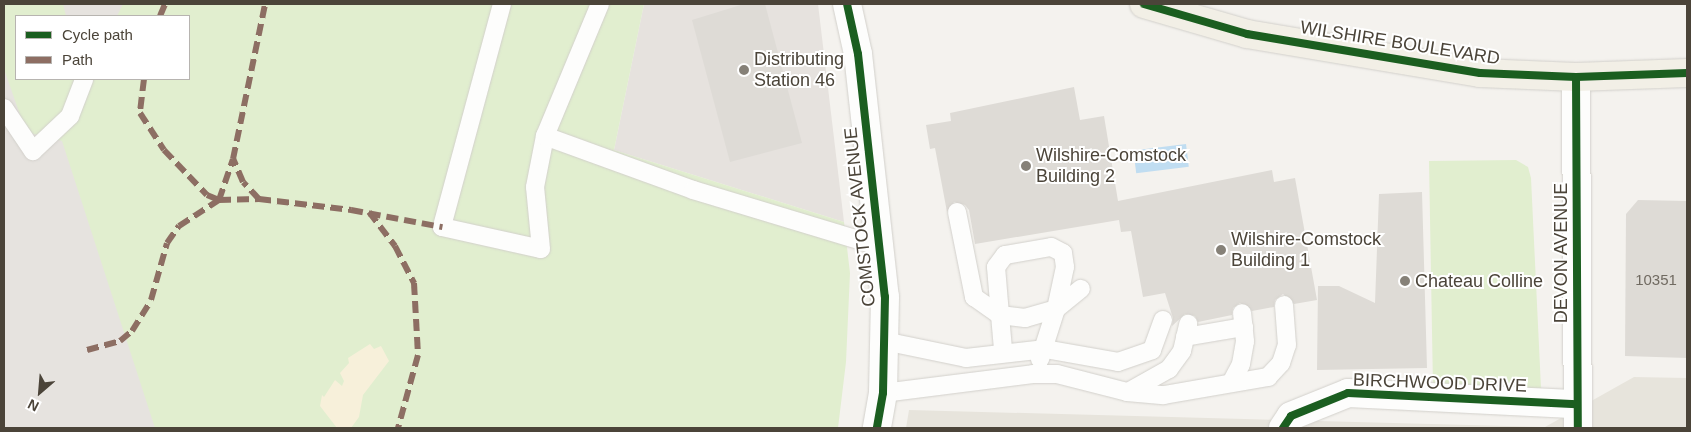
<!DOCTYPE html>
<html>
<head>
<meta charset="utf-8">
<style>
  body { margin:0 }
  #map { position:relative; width:1691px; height:432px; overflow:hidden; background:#f4f2ee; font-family:Helvetica,sans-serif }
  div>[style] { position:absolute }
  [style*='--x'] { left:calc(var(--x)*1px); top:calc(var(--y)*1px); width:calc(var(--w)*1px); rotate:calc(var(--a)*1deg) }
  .residential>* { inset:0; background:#e7e4dc }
  .industrial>* { inset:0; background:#e6e2de }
  .green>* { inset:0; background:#e1eecf }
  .sand>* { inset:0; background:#f7f0da }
  .parking>* { inset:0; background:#e6e3df }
  .water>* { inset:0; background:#c0ddf1; transform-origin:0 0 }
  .building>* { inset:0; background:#dedbd6 }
  .roads { filter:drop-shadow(0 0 1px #d2d0cb) drop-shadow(0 0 1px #d2d0cb) }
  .lane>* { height:18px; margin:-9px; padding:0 9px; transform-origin:9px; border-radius:9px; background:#fdfdfc }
  .street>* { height:28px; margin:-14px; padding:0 14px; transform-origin:14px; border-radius:14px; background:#fdfdfc }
  .primary>* { height:28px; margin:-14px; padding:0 14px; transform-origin:14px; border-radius:14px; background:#f2efe6 }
  .quiet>* { height:6px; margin-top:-3px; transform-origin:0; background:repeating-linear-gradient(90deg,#8d6e63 0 12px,transparent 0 18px) }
  .cycleway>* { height:8px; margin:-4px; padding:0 4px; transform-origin:4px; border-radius:4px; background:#1b5e20 }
  .dots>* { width:14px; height:14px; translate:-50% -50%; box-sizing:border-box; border:2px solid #fff; border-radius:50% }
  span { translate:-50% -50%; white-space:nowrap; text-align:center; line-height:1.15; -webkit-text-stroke:4px #fff; paint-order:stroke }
  .number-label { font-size:15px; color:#706a61 }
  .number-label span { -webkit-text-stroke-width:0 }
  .street-label { font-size:18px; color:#4b4439 }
  .poi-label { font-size:18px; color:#4b4439 }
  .left { translate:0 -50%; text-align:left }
  .frame { position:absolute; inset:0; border:5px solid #4b4439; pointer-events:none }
  .legend { position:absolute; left:15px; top:15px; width:175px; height:65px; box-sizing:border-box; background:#fff; border:1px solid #b7b4b0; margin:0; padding:6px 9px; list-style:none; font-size:15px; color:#4b4439 }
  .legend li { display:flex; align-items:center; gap:10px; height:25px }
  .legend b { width:25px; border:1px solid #b7b4b0 }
  .north { position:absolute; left:15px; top:367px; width:50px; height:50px; -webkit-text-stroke:4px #fff; paint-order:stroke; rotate:207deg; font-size:14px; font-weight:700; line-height:20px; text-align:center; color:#4b4439 }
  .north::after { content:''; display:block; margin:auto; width:18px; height:22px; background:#4b4439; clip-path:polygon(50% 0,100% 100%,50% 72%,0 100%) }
</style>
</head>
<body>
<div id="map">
  <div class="residential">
    <div style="clip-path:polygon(1634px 377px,1687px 378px,1687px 428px,906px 428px,909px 410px,1545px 427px)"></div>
  </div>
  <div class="industrial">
    <div style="clip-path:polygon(644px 4px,818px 4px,844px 222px,614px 150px)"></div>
  </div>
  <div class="green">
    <div style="clip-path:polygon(evenodd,4px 4px,644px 4px,614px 150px,844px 222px,850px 273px,846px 362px,838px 428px,4px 428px,4px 4px,16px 16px,189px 16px,189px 79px,16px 79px,16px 16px)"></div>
    <div style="clip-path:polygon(1516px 160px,1528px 167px,1531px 178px,1541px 388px,1433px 388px,1429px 161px)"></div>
  </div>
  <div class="sand">
    <div style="clip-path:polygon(370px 344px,374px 349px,381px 346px,389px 361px,363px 395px,359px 417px,351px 428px,337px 428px,320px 406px,322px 395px,324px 397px,335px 380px,342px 386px,344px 381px,340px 373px,349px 363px,348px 358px)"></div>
  </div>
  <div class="parking">
    <div style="clip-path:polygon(63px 4px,123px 4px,117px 16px,66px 16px)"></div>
    <div style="clip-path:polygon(4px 69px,26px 132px,62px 141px,155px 428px,4px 428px)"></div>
  </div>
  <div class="water">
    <div style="left:1186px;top:144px;width:23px;height:53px;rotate:83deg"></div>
  </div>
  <div class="building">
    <div style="clip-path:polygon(744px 4px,765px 4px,802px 143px,730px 162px,692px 20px)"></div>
    <div style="clip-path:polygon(1074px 87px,1080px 120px,1104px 116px,1118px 201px,1272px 170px,1274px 182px,1295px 178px,1317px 300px,1294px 304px,1283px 294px,1275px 300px,1274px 307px,1252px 311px,1240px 303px,1233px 308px,1232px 315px,1198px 322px,1195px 316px,1185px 314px,1172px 326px,1173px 318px,1165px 293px,1143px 297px,1131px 231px,1121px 232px,1119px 220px,975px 244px,969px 210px,965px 205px,954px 202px,947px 212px,935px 148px,930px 149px,926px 125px,951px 121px,950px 113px)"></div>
    <div style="clip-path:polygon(1422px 192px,1427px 368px,1317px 370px,1318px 286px,1339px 286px,1375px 303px,1379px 194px)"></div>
    <div style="clip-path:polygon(1638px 200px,1687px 201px,1687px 358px,1625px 356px,1626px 214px)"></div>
  </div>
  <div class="roads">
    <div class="lane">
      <div style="--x:502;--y:4;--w:231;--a:105.1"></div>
      <div style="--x:442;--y:227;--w:101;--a:12.5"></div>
      <div style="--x:541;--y:249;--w:62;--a:-95.5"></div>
      <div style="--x:535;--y:187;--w:52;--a:-78.9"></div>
      <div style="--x:545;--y:136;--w:143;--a:-67.4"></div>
      <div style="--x:4;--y:108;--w:52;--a:56"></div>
      <div style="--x:33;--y:151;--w:51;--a:-43.4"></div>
      <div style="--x:70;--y:116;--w:40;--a:-69"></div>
      <div style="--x:545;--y:136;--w:158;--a:20"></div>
      <div style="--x:693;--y:190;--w:193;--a:16.8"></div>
      <div style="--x:957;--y:212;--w:87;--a:78.7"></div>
      <div style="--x:974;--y:297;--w:32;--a:35"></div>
      <div style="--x:1000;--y:315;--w:25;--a:7"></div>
      <div style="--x:1025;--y:318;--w:32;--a:-16"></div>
      <div style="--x:1056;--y:309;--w:43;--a:-77.9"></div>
      <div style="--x:1065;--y:267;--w:14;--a:-98"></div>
      <div style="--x:1063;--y:253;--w:13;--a:-153"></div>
      <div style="--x:1051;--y:247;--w:47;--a:170.1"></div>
      <div style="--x:1005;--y:255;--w:15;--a:127"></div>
      <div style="--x:996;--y:267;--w:48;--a:85.2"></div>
      <div style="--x:1000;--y:315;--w:38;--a:85"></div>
      <div style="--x:1185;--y:337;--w:60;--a:-9.6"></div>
      <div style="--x:884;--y:341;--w:84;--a:11.7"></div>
      <div style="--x:966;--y:358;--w:80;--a:-6.5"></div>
      <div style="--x:1045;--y:349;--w:74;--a:10.1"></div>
      <div style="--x:1118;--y:362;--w:36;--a:-19"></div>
      <div style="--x:1152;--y:350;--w:32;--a:-70"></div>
      <div style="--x:1040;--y:359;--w:52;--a:-72.3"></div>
      <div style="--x:1056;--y:309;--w:32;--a:-39"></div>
      <div style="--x:1231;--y:383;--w:21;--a:-62"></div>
      <div style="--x:1241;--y:364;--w:23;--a:-80"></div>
      <div style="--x:1245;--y:341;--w:28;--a:-96"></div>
      <div style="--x:1128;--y:392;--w:47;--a:-29.3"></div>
      <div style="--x:1169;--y:369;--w:22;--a:-54"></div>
      <div style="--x:1182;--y:351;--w:28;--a:-77"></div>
      <div style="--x:883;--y:393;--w:151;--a:-7.2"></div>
      <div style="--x:1033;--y:374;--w:24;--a:0"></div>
      <div style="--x:1057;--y:374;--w:72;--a:14.4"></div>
      <div style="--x:1127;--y:392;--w:37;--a:5"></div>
      <div style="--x:1164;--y:395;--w:106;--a:-9.8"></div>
      <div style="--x:1268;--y:377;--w:19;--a:-47"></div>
      <div style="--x:1281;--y:363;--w:19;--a:-72"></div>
      <div style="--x:1287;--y:345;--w:40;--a:-94.3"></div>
    </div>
    <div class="street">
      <div style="--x:847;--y:4;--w:51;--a:77.6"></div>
      <div style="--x:858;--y:54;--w:244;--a:83.7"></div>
      <div style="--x:885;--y:297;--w:96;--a:91.2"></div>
      <div style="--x:883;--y:393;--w:36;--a:100"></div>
      <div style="--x:1576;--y:77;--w:351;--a:89.7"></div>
      <div style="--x:1283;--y:428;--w:14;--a:-56"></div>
      <div style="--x:1291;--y:416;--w:61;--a:-22"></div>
      <div style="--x:1348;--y:393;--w:229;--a:2.8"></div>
    </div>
    <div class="primary">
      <div style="--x:1144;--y:4;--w:107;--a:16.2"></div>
      <div style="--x:1247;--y:34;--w:236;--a:9.5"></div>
      <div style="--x:1480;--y:73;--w:96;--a:2.4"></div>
      <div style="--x:1576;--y:77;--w:111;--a:-2.1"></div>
    </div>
  </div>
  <div class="quiet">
    <div style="--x:160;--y:16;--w:13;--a:-67"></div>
    <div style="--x:144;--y:79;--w:34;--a:97"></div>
    <div style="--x:140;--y:113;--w:44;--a:57"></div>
    <div style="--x:164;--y:150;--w:62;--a:46.3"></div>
    <div style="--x:207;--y:195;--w:13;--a:23"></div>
    <div style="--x:219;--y:200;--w:43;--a:-71.1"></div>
    <div style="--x:259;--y:199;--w:23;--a:-133"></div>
    <div style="--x:243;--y:182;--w:25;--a:-113"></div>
    <div style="--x:233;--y:159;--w:158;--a:-78.3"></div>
    <div style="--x:369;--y:212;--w:43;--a:52.6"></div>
    <div style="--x:395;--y:246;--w:42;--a:62.8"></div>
    <div style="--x:414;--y:283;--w:72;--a:86.8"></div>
    <div style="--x:418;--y:355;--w:76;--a:105.3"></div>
    <div style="--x:87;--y:350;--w:34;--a:-15"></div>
    <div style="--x:120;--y:341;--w:16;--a:-40"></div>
    <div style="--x:132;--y:331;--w:36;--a:-58"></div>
    <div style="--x:151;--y:300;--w:59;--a:-74.3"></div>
    <div style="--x:167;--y:243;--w:21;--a:-55"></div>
    <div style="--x:179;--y:226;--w:48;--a:-33"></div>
    <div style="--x:219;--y:200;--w:40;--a:-1.4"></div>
    <div style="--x:259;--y:199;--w:93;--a:6.8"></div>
    <div style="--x:351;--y:210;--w:93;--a:10.6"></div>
  </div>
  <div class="cycleway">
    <div style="--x:847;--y:4;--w:51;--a:77.6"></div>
    <div style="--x:858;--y:54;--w:244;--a:83.7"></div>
    <div style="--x:885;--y:297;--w:96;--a:91.2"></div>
    <div style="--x:883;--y:393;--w:36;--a:100"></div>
    <div style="--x:1144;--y:4;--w:107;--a:16.2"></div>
    <div style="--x:1247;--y:34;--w:236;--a:9.5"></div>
    <div style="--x:1480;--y:73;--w:96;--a:2.4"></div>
    <div style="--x:1576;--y:77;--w:111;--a:-2.1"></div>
    <div style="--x:1576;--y:77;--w:351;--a:89.7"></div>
    <div style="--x:1283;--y:428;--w:14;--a:-56"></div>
    <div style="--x:1291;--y:416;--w:61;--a:-22"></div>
    <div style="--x:1348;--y:393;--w:229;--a:2.8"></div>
  </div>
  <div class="dots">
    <div style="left:744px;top:70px;background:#868178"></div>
    <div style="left:1026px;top:166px;background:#868178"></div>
    <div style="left:1221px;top:250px;background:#868178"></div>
    <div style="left:1405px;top:281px;background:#868178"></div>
  </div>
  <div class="number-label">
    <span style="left:1656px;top:280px">10351</span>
  </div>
  <div class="street-label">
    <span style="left:1400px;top:43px;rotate:9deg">WILSHIRE BOULEVARD</span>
    <span style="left:860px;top:217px;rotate:-96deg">COMSTOCK AVENUE</span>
    <span style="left:1561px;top:253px;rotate:-90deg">DEVON AVENUE</span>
    <span style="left:1440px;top:383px;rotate:2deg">BIRCHWOOD DRIVE</span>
  </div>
  <div class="poi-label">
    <span class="left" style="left:754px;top:70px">Distributing<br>Station 46</span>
    <span class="left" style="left:1036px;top:166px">Wilshire-Comstock<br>Building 2</span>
    <span class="left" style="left:1231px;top:250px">Wilshire-Comstock<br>Building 1</span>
    <span class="left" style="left:1415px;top:281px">Chateau Colline</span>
  </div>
  <div class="frame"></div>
  <ul class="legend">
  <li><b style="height:6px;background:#1b5e20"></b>Cycle path</li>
  <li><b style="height:6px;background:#8d6e63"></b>Path</li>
  </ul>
  <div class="north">N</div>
</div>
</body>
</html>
